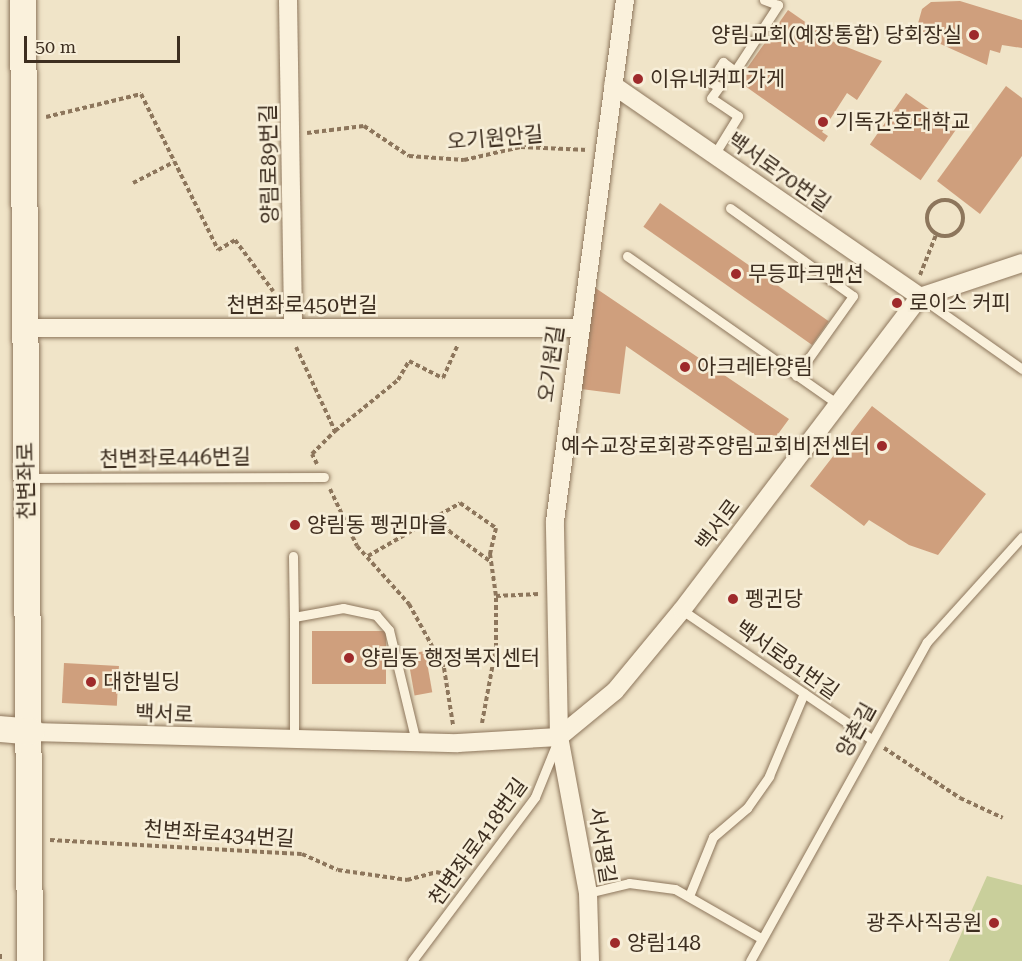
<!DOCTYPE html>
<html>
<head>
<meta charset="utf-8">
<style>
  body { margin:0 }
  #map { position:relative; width:1022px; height:961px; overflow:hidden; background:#f0e4c8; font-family:"Roboto Serif","Noto Sans KR",serif }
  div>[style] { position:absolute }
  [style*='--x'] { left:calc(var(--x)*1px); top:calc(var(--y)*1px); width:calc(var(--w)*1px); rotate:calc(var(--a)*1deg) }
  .green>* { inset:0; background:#c9cf9b }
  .building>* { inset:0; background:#cf9f7d; transform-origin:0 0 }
  .path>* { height:4px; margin-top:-2px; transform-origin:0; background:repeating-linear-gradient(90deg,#8d765c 0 4.5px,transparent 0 7.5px) }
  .path>.ring { margin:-2px; padding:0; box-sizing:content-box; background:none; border:4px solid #8d765c; border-radius:50% }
  .roads { filter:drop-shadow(0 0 2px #8d765c) drop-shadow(0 0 2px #8d765c) }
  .lane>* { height:9px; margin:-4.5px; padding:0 4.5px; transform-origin:4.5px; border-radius:4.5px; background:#faf1dc }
  .street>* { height:18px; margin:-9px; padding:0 9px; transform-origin:9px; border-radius:9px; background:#faf1dc }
  .secondary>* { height:26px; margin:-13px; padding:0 13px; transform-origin:13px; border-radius:13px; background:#faf1dc }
  .dots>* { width:16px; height:16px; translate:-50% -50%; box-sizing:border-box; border:3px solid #f7eed8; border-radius:50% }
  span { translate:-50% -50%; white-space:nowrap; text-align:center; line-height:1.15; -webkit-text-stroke:5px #f7eed8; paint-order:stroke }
  .poi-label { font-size:21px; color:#3d2e20 }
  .right { translate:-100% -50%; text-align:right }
  .left { translate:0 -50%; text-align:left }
  .street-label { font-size:21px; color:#3d2e20 }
  .scale { position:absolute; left:24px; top:36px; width:156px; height:27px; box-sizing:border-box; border:3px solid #3d2e20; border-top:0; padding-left:8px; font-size:18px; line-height:21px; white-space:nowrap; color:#3d2e20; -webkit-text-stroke:4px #f7eed8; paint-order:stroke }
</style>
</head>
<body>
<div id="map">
  <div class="green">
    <div style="clip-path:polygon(987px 876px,1022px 885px,1022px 961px,949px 961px)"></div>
  </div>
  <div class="building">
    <div style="clip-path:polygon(960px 1px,1022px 20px,1022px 48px,1002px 45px,1000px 53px,990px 50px,987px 65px,925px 37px,917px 27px,922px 9px,931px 2px)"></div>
    <div style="clip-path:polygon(788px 10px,834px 42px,882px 61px,857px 100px,847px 93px,822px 132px,828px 136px,824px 142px,738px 81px)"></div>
    <div style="clip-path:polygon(1006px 86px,1022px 98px,1022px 156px,980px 214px,937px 181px)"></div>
    <div style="left:906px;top:93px;width:62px;height:63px;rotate:35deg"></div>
    <div style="left:660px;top:203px;width:206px;height:29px;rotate:35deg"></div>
    <div style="clip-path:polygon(594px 287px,789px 419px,770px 445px,626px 346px,620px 394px,581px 389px)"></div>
    <div style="clip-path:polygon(872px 406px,986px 494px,938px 555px,909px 545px,869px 520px,864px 526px,810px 486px)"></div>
    <div style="left:386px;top:631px;width:53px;height:74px;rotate:90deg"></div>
    <div style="left:425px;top:651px;width:42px;height:18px;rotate:80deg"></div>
    <div style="left:64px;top:663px;width:55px;height:40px;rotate:3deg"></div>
  </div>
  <div class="path">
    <div style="--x:46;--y:117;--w:98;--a:-13.6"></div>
    <div style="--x:141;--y:94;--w:174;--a:63.7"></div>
    <div style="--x:218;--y:250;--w:20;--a:-30"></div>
    <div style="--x:235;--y:240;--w:64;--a:53.3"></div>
    <div style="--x:307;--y:133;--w:57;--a:-7"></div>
    <div style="--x:364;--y:126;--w:54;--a:33.7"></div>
    <div style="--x:409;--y:156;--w:55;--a:4.2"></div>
    <div style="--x:464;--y:160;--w:58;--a:-12.8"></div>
    <div style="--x:521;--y:147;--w:67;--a:2.6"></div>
    <div style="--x:133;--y:183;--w:46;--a:-27.1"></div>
    <div class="ring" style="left:927px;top:200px;width:32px;height:32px"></div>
    <div style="--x:920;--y:275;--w:43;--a:-68.2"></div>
    <div style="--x:296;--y:347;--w:93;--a:65.1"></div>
    <div style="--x:335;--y:431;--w:81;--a:-39"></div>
    <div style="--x:398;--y:380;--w:22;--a:-60"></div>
    <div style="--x:409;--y:361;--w:38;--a:27"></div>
    <div style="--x:443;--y:378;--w:35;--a:-66"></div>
    <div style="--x:317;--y:464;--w:11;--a:-117"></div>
    <div style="--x:312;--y:454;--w:33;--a:-45"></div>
    <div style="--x:330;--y:489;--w:63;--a:64.7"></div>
    <div style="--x:357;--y:546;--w:78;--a:48.1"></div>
    <div style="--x:409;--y:604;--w:73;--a:61.3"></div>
    <div style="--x:444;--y:668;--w:58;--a:81"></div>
    <div style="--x:441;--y:517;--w:16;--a:60"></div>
    <div style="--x:449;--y:531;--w:52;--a:36.4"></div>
    <div style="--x:368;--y:556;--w:106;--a:-29.9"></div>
    <div style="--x:460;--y:503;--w:44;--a:34.8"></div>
    <div style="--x:496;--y:528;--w:27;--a:103"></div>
    <div style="--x:490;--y:554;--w:42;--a:81.9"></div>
    <div style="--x:496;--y:596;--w:43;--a:-2.7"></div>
    <div style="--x:482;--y:723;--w:77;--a:-79.6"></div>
    <div style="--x:496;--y:647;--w:51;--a:-90"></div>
    <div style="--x:884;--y:748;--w:91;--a:33.3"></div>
    <div style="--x:960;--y:798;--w:47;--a:24.9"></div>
    <div style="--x:50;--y:840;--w:252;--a:3.2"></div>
    <div style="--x:302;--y:854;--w:39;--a:24"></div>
    <div style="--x:338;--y:870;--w:70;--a:8.2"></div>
    <div style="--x:407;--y:880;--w:30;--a:-15"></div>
    <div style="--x:436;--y:872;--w:23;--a:13"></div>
    <div style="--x:0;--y:954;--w:7;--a:90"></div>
  </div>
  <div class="roads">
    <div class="lane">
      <div style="--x:714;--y:155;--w:46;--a:-58.4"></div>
      <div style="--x:738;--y:116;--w:32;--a:-146"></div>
      <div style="--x:711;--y:98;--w:14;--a:-54"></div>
      <div style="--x:719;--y:87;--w:10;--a:-151"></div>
      <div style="--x:710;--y:82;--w:24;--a:-57"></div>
      <div style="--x:723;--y:62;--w:15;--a:37"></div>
      <div style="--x:735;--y:71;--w:79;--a:-56.9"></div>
      <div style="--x:778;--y:5;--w:15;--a:-160"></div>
      <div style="--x:730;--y:208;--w:151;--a:35.6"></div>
      <div style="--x:853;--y:296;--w:98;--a:125.5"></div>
      <div style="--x:627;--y:256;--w:259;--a:35.1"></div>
      <div style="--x:920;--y:297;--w:125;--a:35.2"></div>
      <div style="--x:28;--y:478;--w:296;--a:-0.2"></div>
      <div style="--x:293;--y:556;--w:61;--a:89.1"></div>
      <div style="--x:682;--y:610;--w:229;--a:34.3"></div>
      <div style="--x:294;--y:741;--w:124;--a:-90"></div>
      <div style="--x:294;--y:617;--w:50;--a:-10.4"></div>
      <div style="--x:343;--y:608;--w:34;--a:12"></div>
      <div style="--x:376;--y:615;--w:20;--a:49"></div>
      <div style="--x:389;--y:630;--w:115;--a:76.4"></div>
      <div style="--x:588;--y:893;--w:42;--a:-13.7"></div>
      <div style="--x:629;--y:883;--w:46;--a:7.4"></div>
      <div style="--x:675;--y:889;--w:99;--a:29.7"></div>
      <div style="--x:689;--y:896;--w:64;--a:-67.9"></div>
      <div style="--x:713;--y:837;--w:45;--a:-40.5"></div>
      <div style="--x:747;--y:808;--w:39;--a:-55"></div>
      <div style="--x:769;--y:776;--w:90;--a:-67.1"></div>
      <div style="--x:412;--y:961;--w:205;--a:-53.1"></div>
      <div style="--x:535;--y:797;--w:56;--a:-68"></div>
      <div style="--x:750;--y:961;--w:365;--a:-61"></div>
      <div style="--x:927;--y:642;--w:142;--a:-47.9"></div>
    </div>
    <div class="street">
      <div style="--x:288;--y:0;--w:328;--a:89.1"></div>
      <div style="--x:613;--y:85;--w:373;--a:34.6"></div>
      <div style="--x:25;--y:328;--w:553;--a:0"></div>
      <div style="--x:32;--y:732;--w:426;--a:1.5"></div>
      <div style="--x:458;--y:743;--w:101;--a:-3.4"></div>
      <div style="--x:559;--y:737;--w:72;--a:-39.4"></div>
      <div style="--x:615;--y:691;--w:105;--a:-50.4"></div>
      <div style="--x:682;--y:610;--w:393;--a:-52.8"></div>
      <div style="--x:920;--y:297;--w:108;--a:-18.4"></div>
      <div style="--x:590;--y:961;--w:68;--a:-91.7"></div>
      <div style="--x:588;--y:893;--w:159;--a:-100.5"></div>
      <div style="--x:559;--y:737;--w:216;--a:-91.1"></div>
      <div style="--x:555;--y:521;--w:526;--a:-82.35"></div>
    </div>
    <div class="secondary">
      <div style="--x:23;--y:0;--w:961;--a:89.58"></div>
      <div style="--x:0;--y:729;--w:32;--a:5"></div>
    </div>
  </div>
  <div class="dots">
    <div style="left:974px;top:35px;background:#9e2a2b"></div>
    <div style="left:638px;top:79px;background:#9e2a2b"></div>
    <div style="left:823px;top:122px;background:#9e2a2b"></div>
    <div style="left:736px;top:274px;background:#9e2a2b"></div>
    <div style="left:897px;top:303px;background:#9e2a2b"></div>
    <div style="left:685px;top:367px;background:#9e2a2b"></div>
    <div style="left:882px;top:446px;background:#9e2a2b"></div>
    <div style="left:295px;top:525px;background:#9e2a2b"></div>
    <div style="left:733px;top:599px;background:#9e2a2b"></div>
    <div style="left:349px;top:658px;background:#9e2a2b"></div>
    <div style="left:91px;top:682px;background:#9e2a2b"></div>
    <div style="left:994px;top:923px;background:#9e2a2b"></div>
    <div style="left:615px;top:943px;background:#9e2a2b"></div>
  </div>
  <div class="poi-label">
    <span class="right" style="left:962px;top:35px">양림교회(예장통합) 당회장실</span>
    <span class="left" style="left:650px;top:79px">이유네커피가게</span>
    <span class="left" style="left:835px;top:122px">기독간호대학교</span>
    <span class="left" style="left:748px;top:274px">무등파크맨션</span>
    <span class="left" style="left:909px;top:303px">로이스 커피</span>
    <span class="left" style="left:697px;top:367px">아크레타양림</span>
    <span class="right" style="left:870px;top:446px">예수교장로회광주양림교회비전센터</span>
    <span class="left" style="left:307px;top:525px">양림동 펭귄마을</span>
    <span class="left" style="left:745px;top:599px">펭귄당</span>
    <span class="left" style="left:361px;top:658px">양림동 행정복지센터</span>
    <span class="left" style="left:103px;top:682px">대한빌딩</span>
    <span class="right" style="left:982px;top:923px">광주사직공원</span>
    <span class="left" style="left:627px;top:943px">양림148</span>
  </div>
  <div class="street-label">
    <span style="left:495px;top:138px;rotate:-5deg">오기원안길</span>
    <span style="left:269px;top:164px;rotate:-91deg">양림로89번길</span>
    <span style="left:779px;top:172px;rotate:35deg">백서로70번길</span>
    <span style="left:302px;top:305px">천변좌로450번길</span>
    <span style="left:551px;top:364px;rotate:-82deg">오기원길</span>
    <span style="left:175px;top:458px;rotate:-1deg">천변좌로446번길</span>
    <span style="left:26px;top:481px;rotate:-91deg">천변좌로</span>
    <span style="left:718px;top:525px;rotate:-53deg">백서로</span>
    <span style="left:787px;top:660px;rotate:35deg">백서로81번길</span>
    <span style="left:164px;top:714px;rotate:2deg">백서로</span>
    <span style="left:856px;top:730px;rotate:-61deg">양촌길</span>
    <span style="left:219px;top:834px;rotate:4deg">천변좌로434번길</span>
    <span style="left:478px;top:842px;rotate:-54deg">천변좌로418번길</span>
    <span style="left:602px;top:845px;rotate:81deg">서서평길</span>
  </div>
  <div class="scale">50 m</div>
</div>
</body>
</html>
